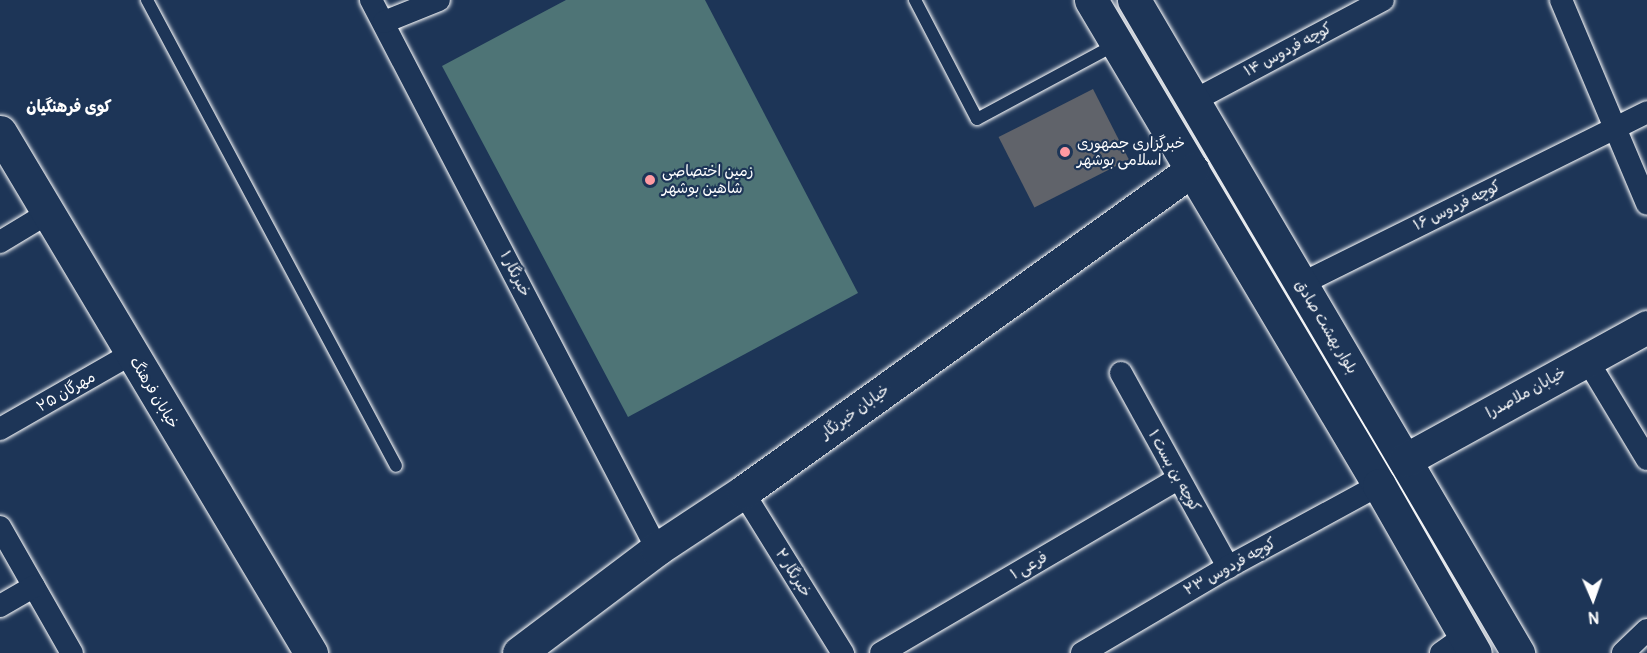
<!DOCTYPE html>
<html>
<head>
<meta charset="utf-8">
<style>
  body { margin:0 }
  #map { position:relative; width:1647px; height:653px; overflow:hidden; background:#1d3557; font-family:Pangolin,"Playpen Sans Arabic",sans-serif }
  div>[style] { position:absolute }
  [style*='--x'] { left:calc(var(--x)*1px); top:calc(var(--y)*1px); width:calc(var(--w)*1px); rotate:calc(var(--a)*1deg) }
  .green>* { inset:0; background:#4e7476 }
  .building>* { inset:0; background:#60636a; transform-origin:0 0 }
  .roads { filter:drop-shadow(0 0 2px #fff) drop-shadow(0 0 2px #fff) }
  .lane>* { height:12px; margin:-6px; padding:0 6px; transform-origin:6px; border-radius:6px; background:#1d3557 }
  .street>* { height:22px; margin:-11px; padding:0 11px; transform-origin:11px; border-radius:11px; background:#1d3557 }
  .secondary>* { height:33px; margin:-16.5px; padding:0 16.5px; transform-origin:16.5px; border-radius:16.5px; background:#1d3557 }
  .dots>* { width:16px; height:16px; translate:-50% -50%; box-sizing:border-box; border:3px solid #1d3557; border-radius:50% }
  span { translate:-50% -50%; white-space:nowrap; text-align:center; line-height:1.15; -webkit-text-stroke:4.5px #1d3557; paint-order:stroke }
  .street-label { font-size:15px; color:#fff }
  .poi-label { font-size:15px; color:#fff }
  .left { translate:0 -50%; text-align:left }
  .neighbourhood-label { font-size:16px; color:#fff; font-weight:700 }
  .north { position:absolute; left:1563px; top:569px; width:60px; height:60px; -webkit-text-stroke:4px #1d3557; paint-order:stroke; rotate:178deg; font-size:16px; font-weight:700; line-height:24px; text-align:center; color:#fff }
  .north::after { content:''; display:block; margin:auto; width:21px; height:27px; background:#fff; clip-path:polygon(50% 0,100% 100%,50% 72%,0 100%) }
</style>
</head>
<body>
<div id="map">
  <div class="green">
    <div style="clip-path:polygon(566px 0,705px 0,858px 293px,628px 417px,442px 66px)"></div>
  </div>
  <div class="building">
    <div style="left:1093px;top:89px;width:79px;height:106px;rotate:63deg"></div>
  </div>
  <div class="roads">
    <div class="lane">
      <div style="--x:147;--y:0;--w:528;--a:61.88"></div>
      <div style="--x:915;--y:0;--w:134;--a:62.5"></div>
      <div style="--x:977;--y:119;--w:158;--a:-28.3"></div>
    </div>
    <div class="street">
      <div style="--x:371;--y:0;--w:619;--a:62.48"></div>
      <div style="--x:1561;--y:0;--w:221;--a:67.1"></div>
      <div style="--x:384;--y:22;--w:59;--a:-21.8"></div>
      <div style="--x:1193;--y:101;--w:215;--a:-28"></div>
      <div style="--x:0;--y:242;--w:56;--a:-31.1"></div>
      <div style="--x:1301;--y:284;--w:386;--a:-26.4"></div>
      <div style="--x:1586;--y:358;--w:118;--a:58.9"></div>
      <div style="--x:1121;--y:373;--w:222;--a:61.1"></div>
      <div style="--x:0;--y:429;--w:151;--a:-29.8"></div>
      <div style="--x:743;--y:492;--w:190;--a:58.2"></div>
      <div style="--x:0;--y:527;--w:145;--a:60.3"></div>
      <div style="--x:0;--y:606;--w:39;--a:-30"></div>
      <div style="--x:881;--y:653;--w:344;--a:-30.4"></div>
      <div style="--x:1082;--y:653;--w:169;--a:-30.5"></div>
      <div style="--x:1228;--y:567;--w:172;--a:-28.5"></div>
      <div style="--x:1441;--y:653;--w:29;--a:-35"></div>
      <div style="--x:1623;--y:653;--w:33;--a:-44"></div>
    </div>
    <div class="secondary">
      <div style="--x:1091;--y:0;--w:564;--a:59.3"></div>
      <div style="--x:1379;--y:485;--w:193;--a:60.3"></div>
      <div style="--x:1134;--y:0;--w:758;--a:59.54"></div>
      <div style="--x:0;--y:132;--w:607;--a:59.17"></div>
      <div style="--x:1405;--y:460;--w:276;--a:-28.8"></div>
      <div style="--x:519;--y:653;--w:173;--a:-37"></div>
      <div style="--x:657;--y:549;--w:103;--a:-33.5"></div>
      <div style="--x:743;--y:492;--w:553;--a:-35.65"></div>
    </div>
  </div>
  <div class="dots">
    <div style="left:1065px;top:152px;background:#ff9aa2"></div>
    <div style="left:650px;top:180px;background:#ff9aa2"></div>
  </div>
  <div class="street-label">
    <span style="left:1288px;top:50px;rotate:-28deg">کوچه فردوس ۱۴</span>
    <span style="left:1457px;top:206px;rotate:-26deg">کوچه فردوس ۱۶</span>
    <span style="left:515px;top:274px;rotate:63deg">خبرنگار ۱</span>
    <span style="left:1326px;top:327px;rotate:59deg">بلوار بهشت صادق</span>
    <span style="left:66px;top:392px;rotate:-30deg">مهرگان ۲۵</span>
    <span style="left:154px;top:393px;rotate:59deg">خیابان فرهنگ</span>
    <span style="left:1526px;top:393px;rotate:-29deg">خیابان ملاصدرا</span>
    <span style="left:855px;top:412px;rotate:-36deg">خیابان خبرنگار</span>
    <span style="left:1174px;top:471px;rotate:61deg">کوچه بن بست ۱</span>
    <span style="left:1029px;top:566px;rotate:-30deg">فرعی ۱</span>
    <span style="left:1230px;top:567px;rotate:-29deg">کوچه فردوس ۲۳</span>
    <span style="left:793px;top:573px;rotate:58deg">خبرنگار ۲</span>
  </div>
  <div class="poi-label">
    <span class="left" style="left:1077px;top:152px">خبرگزاری جمهوری<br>اسلامی بوشهر</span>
    <span class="left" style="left:662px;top:180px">زمین اختصاصی<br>شاهین بوشهر</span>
  </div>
  <div class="neighbourhood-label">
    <span style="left:69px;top:107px">کوی فرهنگیان</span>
  </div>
  <div class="north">N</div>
</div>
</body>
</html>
